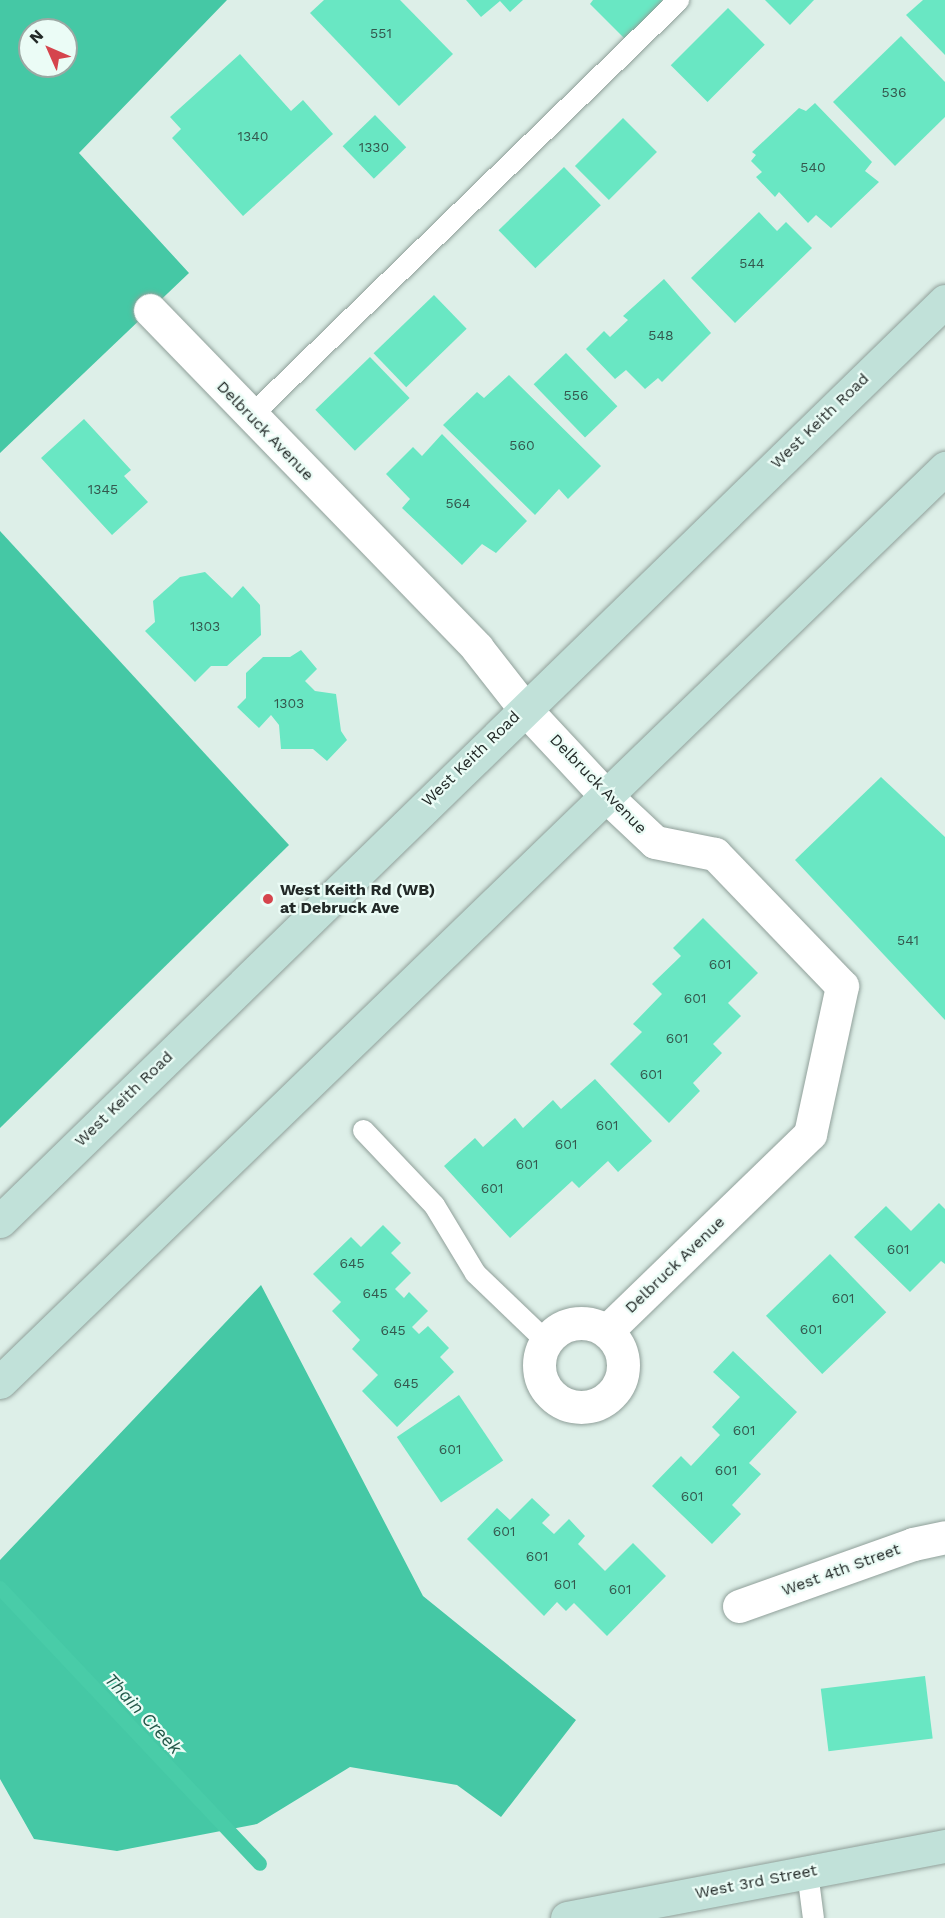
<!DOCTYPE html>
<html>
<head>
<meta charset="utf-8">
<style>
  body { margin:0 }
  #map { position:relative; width:945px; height:1918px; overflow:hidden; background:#ddefe8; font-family:"Work Sans",sans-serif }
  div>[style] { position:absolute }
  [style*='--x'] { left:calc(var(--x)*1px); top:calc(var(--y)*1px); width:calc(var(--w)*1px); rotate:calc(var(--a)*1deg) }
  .forest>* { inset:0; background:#45c8a5 }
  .stream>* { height:14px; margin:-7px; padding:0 7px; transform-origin:7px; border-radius:7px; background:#49cca8 }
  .building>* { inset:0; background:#69e7c3; transform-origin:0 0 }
  .roads { filter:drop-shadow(0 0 2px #90a09a) drop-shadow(0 0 2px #90a09a) }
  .service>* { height:21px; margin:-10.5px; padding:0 10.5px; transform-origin:10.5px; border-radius:10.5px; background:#fff }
  .minor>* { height:33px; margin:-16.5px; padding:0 16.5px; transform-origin:16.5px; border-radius:16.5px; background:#fff }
  .minor>.ring { margin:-16.5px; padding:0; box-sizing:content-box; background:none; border:33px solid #fff; border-radius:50% }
  .secondary>* { height:33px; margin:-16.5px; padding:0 16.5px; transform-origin:16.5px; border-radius:16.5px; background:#c1e1d9 }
  .dots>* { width:16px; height:16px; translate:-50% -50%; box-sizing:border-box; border:3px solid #ebfcf6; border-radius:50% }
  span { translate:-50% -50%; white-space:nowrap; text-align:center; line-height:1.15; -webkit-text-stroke:4.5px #ebfcf6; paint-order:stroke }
  .number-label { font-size:14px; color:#34584e }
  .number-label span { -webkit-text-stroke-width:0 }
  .street-label { font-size:16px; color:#222927 }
  .poi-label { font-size:16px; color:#222927; font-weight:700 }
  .left { translate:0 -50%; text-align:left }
  .water-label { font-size:18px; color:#235849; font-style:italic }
  .north { position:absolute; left:18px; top:18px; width:60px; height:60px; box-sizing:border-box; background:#ebfcf6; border:2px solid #9ba8a3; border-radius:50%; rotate:315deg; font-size:16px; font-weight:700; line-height:24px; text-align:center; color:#222927 }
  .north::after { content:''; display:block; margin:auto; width:21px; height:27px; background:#d5454d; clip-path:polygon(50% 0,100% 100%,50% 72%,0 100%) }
</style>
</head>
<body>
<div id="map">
  <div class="forest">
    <div style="clip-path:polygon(evenodd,0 0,227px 0,79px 153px,189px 273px,0 453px,0 0,30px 30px,66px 30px,66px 66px,30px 66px,30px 30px)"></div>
    <div style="clip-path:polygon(0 531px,289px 845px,0 1128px)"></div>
    <div style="clip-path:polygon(261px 1285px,423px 1596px,576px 1720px,501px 1817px,457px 1785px,350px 1767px,257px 1824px,117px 1851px,34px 1839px,0 1779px,0 1560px)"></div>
  </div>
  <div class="stream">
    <div style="--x:0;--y:1588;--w:379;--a:46.7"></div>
  </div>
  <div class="building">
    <div style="clip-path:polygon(324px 0,400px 0,453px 54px,399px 106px,310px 13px)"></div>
    <div style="clip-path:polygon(466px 0,523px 0,510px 12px,500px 1px,481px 17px)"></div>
    <div style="clip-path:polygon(593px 0,661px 0,663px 1px,626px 40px,590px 4px)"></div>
    <div style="clip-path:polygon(765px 0,814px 0,790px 25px)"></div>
    <div style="clip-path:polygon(923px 0,945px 0,945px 55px,906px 15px)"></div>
    <div style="left:728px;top:8px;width:52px;height:81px;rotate:45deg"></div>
    <div style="clip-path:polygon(901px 36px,945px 82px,945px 117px,895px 166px,833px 102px)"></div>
    <div style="clip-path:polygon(240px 54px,291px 111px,303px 100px,333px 134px,243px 216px,172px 138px,181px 129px,170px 117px)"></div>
    <div style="clip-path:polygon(815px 103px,872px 162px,865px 171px,879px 182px,831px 228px,816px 215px,808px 223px,779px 192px,775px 197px,756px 177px,762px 172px,751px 161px,756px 155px,752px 152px,799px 108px,806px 111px)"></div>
    <div style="left:375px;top:115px;width:45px;height:45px;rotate:46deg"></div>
    <div style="left:623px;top:118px;width:48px;height:68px;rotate:45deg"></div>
    <div style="left:564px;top:167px;width:53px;height:91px;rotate:46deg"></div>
    <div style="clip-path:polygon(759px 212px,777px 231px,786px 222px,812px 248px,735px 323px,691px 278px)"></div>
    <div style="clip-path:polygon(664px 279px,711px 333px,662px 382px,658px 378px,645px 389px,626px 370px,615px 379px,586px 349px,604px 331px,610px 337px,628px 320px,623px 316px)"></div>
    <div style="left:434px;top:295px;width:47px;height:84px;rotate:46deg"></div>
    <div style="left:566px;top:353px;width:74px;height:45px;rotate:46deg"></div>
    <div style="left:370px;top:357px;width:57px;height:76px;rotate:46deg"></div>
    <div style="clip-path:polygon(509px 375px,601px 466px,568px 499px,559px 489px,535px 515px,443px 425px,477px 392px,484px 398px)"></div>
    <div style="clip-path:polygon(84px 419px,131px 470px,124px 476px,148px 502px,112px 535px,41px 458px)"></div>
    <div style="clip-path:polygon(442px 434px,527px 521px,496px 553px,482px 544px,462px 565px,402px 508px,410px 499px,386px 474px,413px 447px,422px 456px)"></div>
    <div style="clip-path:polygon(205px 572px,232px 598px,243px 586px,260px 605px,261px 635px,227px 666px,211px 666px,195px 682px,145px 631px,155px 622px,153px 601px,180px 577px)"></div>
    <div style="clip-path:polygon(301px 650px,317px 669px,305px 681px,315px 691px,336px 694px,341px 731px,347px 740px,327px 761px,313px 749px,281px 749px,279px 725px,271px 715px,259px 728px,237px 707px,246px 698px,246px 673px,263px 657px,290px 657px)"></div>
    <div style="clip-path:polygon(881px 777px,945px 837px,945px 1020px,795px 860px)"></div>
    <div style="clip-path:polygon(703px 918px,758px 973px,728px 1003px,741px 1016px,713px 1044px,722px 1053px,693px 1083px,700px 1091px,669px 1123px,610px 1064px,642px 1032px,633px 1024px,662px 994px,652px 984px,681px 956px,673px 948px)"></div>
    <div style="clip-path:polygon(595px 1079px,652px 1141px,618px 1172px,608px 1161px,579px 1188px,572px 1181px,510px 1238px,444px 1166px,475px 1138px,483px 1147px,515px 1118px,523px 1128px,553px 1100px,561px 1109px)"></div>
    <div style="clip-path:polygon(939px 1203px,945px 1209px,945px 1264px,941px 1261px,910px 1292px,854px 1237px,886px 1206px,911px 1231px)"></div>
    <div style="clip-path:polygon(383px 1225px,401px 1243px,391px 1253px,411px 1273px,395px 1289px,404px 1298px,409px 1292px,428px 1311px,412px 1327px,419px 1334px,428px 1326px,449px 1348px,440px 1357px,454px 1372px,397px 1427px,362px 1391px,378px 1375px,352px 1349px,360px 1340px,332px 1311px,341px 1302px,313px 1274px,351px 1237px,361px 1247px)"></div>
    <div style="left:830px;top:1254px;width:81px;height:89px;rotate:46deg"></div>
    <div style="clip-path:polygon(733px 1351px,797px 1412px,749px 1463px,761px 1474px,732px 1505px,741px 1514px,712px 1544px,652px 1486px,681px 1456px,691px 1466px,720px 1435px,712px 1427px,740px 1397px,713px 1372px)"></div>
    <div style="left:459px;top:1395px;width:79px;height:75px;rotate:56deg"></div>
    <div style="clip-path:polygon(532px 1498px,550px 1515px,542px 1523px,554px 1534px,569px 1519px,585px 1536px,578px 1544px,605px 1571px,633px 1543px,666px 1576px,607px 1636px,574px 1603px,566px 1611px,557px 1602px,544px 1616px,467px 1539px,497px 1508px,510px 1520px)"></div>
    <div style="left:925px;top:1676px;width:63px;height:105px;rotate:83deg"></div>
  </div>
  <div class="roads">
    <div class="service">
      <div style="--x:250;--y:416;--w:597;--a:-44.19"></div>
      <div style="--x:363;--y:1130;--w:103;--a:46.6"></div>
      <div style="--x:434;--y:1205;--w:79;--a:58.9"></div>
      <div style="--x:475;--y:1273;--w:98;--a:43.8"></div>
      <div style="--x:807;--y:1872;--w:46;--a:82.6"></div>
    </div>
    <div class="minor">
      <div style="--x:150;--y:310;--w:470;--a:45.9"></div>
      <div style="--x:477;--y:648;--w:76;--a:51.9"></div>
      <div style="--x:524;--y:708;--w:120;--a:47"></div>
      <div style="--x:606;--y:796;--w:67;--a:43.2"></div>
      <div style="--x:655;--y:842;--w:61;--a:11.3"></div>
      <div style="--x:715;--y:854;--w:183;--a:46.1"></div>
      <div style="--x:842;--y:986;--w:151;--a:102.2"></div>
      <div style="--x:810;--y:1134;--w:283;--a:135.9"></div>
      <div class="ring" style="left:539px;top:1323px;width:51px;height:51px"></div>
      <div style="--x:739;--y:1606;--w:185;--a:-19.6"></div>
      <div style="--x:913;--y:1544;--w:33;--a:-12"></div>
    </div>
    <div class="secondary">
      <div style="--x:0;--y:1221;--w:1319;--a:-44.23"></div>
      <div style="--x:0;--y:1382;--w:1315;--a:-44.04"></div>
      <div style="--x:567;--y:1918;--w:385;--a:-10.8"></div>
    </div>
  </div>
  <div class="dots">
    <div style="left:268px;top:899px;background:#d5454d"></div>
  </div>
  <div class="number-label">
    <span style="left:381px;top:33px">551</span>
    <span style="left:894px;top:92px">536</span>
    <span style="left:253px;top:136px">1340</span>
    <span style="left:374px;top:147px">1330</span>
    <span style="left:813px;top:167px">540</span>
    <span style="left:752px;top:263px">544</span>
    <span style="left:661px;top:335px">548</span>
    <span style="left:576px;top:395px">556</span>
    <span style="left:522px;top:445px">560</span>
    <span style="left:103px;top:489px">1345</span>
    <span style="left:458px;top:503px">564</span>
    <span style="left:205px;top:626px">1303</span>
    <span style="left:289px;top:703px">1303</span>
    <span style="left:908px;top:940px">541</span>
    <span style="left:720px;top:964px">601</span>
    <span style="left:695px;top:998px">601</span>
    <span style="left:677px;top:1038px">601</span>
    <span style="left:651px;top:1074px">601</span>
    <span style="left:607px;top:1125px">601</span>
    <span style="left:566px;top:1144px">601</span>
    <span style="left:527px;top:1164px">601</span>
    <span style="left:492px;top:1188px">601</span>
    <span style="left:898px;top:1249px">601</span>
    <span style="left:352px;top:1263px">645</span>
    <span style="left:375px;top:1293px">645</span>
    <span style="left:843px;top:1298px">601</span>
    <span style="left:811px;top:1329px">601</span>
    <span style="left:393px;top:1330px">645</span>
    <span style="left:406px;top:1383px">645</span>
    <span style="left:744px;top:1430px">601</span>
    <span style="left:450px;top:1449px">601</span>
    <span style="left:726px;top:1470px">601</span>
    <span style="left:692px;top:1496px">601</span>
    <span style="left:504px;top:1531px">601</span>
    <span style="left:537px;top:1556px">601</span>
    <span style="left:565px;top:1584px">601</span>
    <span style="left:620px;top:1589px">601</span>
  </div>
  <div class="street-label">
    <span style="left:820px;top:421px;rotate:-44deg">West Keith Road</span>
    <span style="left:265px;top:431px;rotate:46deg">Delbruck Avenue</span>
    <span style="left:471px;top:759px;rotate:-44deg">West Keith Road</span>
    <span style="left:598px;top:784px;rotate:46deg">Delbruck Avenue</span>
    <span style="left:124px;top:1099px;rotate:-44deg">West Keith Road</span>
    <span style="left:675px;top:1265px;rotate:-44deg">Delbruck Avenue</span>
    <span style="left:841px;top:1570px;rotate:-20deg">West 4th Street</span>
    <span style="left:756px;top:1882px;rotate:-11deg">West 3rd Street</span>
  </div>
  <div class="poi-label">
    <span class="left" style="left:280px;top:899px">West Keith Rd (WB)<br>at Debruck Ave</span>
  </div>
  <div class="water-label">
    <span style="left:143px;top:1714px;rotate:47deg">Thain Creek</span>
  </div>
  <div class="north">N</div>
</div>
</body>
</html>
